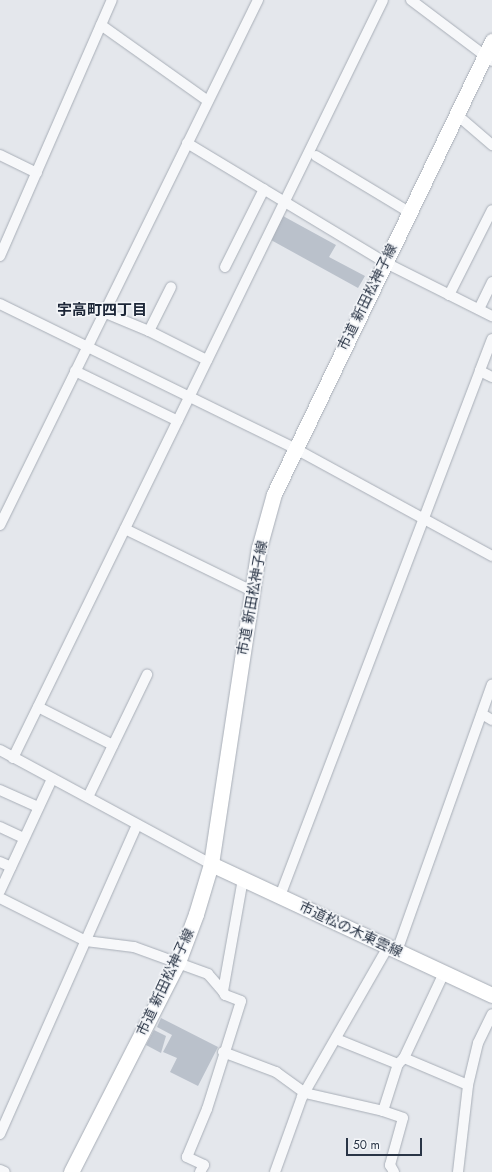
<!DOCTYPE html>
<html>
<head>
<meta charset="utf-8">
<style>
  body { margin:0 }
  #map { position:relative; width:492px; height:1172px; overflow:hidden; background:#e4e7ec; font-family:Jost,"Noto Sans JP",sans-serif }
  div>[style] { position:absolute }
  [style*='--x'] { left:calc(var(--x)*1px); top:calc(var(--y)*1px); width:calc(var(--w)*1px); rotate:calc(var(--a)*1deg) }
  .building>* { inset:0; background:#bac1cb }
  .roads { filter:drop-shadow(0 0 1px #a8aeb7) drop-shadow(0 0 1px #a8aeb7) }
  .street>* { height:10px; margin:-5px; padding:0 5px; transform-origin:5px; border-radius:5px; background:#f7f8fa }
  .secondary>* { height:15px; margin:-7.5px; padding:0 7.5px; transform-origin:7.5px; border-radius:7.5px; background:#fff }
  span { translate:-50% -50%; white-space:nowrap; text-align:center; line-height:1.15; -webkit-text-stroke:3px #f4f6f9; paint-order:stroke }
  .street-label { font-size:14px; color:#2a3546 }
  .neighbourhood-label { font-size:15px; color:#1c2637; font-weight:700 }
  .scale { position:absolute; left:346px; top:1138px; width:76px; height:18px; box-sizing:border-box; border:2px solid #2a3546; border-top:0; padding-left:5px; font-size:12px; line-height:14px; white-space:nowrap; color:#2a3546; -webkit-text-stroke:3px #f4f6f9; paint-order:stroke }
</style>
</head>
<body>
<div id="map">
  <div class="building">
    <div style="clip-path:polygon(283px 216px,336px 245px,329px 257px,365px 276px,358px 288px,271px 240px)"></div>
    <div style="clip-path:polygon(161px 1018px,218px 1047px,198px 1086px,170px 1072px,177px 1058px,163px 1052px,172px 1035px,157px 1027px)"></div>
    <div style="clip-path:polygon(154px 1030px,166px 1036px,161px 1053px,146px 1045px)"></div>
  </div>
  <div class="roads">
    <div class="street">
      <div style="--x:411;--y:0;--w:101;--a:37"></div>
      <div style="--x:101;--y:25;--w:131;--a:35.4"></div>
      <div style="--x:456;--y:114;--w:48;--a:40.7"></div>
      <div style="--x:187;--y:143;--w:230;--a:31.1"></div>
      <div style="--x:384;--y:262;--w:121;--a:26.6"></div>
      <div style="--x:0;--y:155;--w:41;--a:25.9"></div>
      <div style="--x:316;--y:156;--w:109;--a:31.1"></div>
      <div style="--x:0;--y:256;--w:279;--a:-66.4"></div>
      <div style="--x:225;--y:267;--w:87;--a:-63.4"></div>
      <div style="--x:449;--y:295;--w:95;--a:-63.2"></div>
      <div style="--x:0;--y:304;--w:327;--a:26.1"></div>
      <div style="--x:294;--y:448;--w:226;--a:28.6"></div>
      <div style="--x:479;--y:309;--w:30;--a:-64"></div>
      <div style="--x:103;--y:312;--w:50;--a:22.4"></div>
      <div style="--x:149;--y:331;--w:65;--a:26.6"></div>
      <div style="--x:149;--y:331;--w:49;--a:-63.4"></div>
      <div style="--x:492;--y:339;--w:34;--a:111"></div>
      <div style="--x:480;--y:371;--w:13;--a:27"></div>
      <div style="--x:75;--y:371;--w:114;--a:25.9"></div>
      <div style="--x:0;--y:525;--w:585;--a:-63.83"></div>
      <div style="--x:125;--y:529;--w:141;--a:26"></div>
      <div style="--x:38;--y:707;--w:84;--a:26.9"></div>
      <div style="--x:482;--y:714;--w:12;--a:31"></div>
      <div style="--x:0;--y:750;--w:240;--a:28.4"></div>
      <div style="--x:13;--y:758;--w:843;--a:-63.98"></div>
      <div style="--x:0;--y:790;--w:42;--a:24.1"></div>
      <div style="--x:88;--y:797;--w:136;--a:-64.2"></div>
      <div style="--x:0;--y:827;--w:26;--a:25"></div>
      <div style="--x:0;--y:862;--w:12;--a:24"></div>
      <div style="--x:0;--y:891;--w:123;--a:-65.1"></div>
      <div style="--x:280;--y:896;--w:562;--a:-69.15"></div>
      <div style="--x:0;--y:898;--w:96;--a:26.6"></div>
      <div style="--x:86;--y:941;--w:48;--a:7.1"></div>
      <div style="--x:134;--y:947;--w:79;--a:20"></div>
      <div style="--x:208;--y:974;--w:23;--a:49"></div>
      <div style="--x:397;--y:951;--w:283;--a:-70.4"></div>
      <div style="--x:336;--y:1039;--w:67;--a:22"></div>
      <div style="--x:398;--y:1064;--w:8;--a:-45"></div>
      <div style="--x:404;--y:1058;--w:69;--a:22.9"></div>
      <div style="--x:223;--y:1052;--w:57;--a:20.7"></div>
      <div style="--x:276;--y:1072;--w:36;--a:36"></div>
      <div style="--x:305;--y:1093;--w:80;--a:13"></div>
      <div style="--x:383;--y:1111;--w:49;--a:-72.3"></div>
      <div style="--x:404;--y:1058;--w:94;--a:-64.8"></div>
      <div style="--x:383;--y:1111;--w:21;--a:19"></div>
      <div style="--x:403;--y:1118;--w:49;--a:105.5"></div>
      <div style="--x:390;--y:1165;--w:8;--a:60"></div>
      <div style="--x:0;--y:1134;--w:338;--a:-66.1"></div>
      <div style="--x:0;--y:1170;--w:5;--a:22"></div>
      <div style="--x:200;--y:1172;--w:8;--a:-60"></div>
      <div style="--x:204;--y:1165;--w:19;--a:-155"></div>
      <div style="--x:187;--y:1157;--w:52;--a:-67.4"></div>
      <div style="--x:207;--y:1109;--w:113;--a:-72.5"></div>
      <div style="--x:241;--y:1001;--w:17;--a:-159"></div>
      <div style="--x:225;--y:995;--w:4;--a:-117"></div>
      <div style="--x:223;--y:991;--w:114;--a:-79.9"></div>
      <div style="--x:275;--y:1172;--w:80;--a:-70.2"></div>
      <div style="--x:302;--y:1097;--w:173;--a:-60.2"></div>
      <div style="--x:458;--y:1172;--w:88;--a:-83.4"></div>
      <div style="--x:468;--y:1085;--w:43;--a:-76.6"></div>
      <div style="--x:478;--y:1043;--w:32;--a:-64"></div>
    </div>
    <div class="secondary">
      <div style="--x:211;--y:864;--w:310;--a:25"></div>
      <div style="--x:71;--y:1172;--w:236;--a:-63"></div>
      <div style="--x:178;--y:962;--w:51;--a:-69.4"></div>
      <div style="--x:196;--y:914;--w:52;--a:-73.3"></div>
      <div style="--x:211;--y:864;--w:320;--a:-81.4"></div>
      <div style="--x:259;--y:548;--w:56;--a:-74.5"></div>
      <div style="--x:274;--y:494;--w:503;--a:-64.3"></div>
    </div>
  </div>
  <div class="street-label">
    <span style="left:367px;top:297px;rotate:-64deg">市道 新田松神子線</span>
    <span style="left:252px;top:598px;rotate:-80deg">市道 新田松神子線</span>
    <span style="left:351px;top:929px;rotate:25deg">市道松の木東雲線</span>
    <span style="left:165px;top:982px;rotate:-65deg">市道 新田松神子線</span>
  </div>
  <div class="neighbourhood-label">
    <span style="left:102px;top:311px">宇高町四丁目</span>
  </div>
  <div class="scale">50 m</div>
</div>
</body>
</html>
